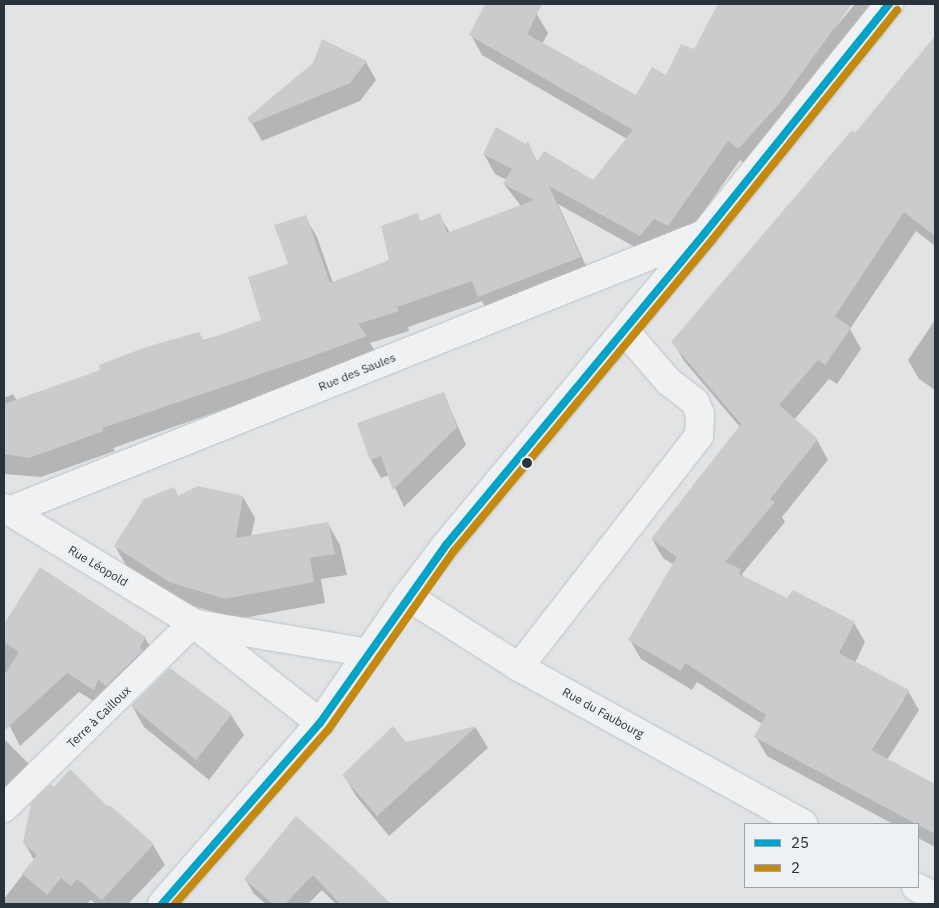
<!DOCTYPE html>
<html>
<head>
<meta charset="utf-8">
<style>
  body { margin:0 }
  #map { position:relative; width:939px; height:908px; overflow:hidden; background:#e1e3e5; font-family:"IBM Plex Sans",sans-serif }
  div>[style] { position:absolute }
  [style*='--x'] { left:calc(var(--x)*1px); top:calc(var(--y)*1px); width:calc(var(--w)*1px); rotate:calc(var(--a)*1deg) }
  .shadow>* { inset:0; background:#0003 }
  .building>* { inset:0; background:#c9cbcd }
  .roads { filter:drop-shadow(0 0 1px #bfc1c3) drop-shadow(0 0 1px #bfc1c3) }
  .minor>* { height:28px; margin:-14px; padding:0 14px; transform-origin:14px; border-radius:14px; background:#eff1f2 }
  .bus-1>* { height:8px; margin:-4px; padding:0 4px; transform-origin:4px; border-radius:4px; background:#02a3c7 }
  .bus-2>* { height:8px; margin:-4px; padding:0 4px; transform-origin:4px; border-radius:4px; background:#c4890f }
  .dots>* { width:14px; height:14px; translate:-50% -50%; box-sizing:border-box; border:2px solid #eef1f4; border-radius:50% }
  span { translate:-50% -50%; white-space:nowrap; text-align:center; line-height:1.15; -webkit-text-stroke:5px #eef1f4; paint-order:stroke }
  .street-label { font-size:12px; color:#29333c }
  .frame { position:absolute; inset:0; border:5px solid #29333c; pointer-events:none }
  .legend { position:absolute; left:744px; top:823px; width:175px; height:65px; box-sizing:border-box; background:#eef1f4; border:1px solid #9fa5aa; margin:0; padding:6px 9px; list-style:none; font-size:15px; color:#29333c }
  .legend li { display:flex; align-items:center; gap:10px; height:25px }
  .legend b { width:25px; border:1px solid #9fa5aa }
</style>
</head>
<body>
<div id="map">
  <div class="shadow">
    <div style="clip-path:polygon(487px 4px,517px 4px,536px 13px,548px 33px,542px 44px,637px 96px,667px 77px,695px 50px,719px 4px,851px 4px,834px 29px,855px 4px,880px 4px,750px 168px,740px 160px,680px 245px,651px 256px,558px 204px,591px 277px,490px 316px,482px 301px,408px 327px,409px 331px,370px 343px,378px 356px,113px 448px,115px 451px,41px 477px,4px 474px,4px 398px,13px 394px,17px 401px,263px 321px,290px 265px,305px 217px,317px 237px,333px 283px,391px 261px,417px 215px,421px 222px,439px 215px,450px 233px,521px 206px,504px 184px,507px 180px,495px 174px,484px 154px,528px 144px,538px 163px,593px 182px,627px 139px,482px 55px,471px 35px)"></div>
    <div style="clip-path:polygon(evenodd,935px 38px,935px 246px,916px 231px,850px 329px,861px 349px,837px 384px,829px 379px,794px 420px,817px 440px,828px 460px,782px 517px,785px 522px,742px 574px,745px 579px,787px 600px,854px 623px,865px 642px,855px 663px,908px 691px,919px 710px,887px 760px,935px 785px,935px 847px,918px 838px,918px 824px,893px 824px,767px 756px,756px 737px,762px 724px,697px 682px,692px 690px,641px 659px,630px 640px,674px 565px,663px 558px,652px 539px,740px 427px,684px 361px,673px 342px,855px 135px,935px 38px,902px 699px,904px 699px,868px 755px,866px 754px,902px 699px)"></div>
    <div style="clip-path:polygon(366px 62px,376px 80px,360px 101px,262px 141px,249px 118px)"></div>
    <div style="clip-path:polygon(935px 320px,935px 390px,919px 379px,908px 360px)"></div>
    <div style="clip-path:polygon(444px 394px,466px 445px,404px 507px,389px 475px,381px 478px,371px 460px)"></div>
    <div style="clip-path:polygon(178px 497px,243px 497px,255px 518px,251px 537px,328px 524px,340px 545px,347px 575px,321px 579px,325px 603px,238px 619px,183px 603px,127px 567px,115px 546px)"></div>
    <div style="clip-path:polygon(41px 569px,145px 638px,156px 657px,105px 708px,79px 692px,20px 746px,4px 715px,4px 690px,17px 678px,4px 672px,4px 627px)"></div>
    <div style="clip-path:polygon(132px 706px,231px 715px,244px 735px,209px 780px,144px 727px)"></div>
    <div style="clip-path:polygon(476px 728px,488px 748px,389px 836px,356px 796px,344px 775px,405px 743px)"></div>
    <div style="clip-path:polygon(4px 739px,28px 763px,39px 782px,4px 816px)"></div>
    <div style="clip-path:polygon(54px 789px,111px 807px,153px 845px,165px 865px,128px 904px,96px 904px,91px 900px,87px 904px,4px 904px,4px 899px,34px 860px,24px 842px)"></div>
    <div style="clip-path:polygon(296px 818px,378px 894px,384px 904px,336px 904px,322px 890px,308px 904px,266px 904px,254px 894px,245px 879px)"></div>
  </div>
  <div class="building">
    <div style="clip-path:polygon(485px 4px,542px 4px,527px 34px,636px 95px,652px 67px,666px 75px,681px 44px,694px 49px,718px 4px,852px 4px,779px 104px,738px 149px,728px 141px,668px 226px,654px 219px,640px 236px,549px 186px,581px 257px,478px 297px,472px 281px,397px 307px,399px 311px,358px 324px,367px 336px,305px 359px,102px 428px,104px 431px,29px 458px,4px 454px,4px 404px,100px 370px,99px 365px,146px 347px,199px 332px,204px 341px,261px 320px,248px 277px,288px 264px,274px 225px,306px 215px,330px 283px,389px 260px,381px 226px,418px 213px,420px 221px,440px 213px,447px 233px,534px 200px,503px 184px,512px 169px,483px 154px,496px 127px,526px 144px,528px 141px,537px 162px,544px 151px,593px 180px,633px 130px,469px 35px)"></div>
    <div style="clip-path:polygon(935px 36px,935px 236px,904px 212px,835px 316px,851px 328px,825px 365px,818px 360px,779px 405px,818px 439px,770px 499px,775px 502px,725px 562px,741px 569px,739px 574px,787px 598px,793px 590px,855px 622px,839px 653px,909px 690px,871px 750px,935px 784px,935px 834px,754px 737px,766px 715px,685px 663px,681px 671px,628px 640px,677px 557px,651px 539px,741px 424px,671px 342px,852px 130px,855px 133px)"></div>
    <div style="clip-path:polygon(322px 39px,367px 61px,350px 83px,251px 124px,247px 118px,313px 63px)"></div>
    <div style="clip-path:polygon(444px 392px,457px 427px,393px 490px,381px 456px,370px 460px,357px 423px)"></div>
    <div style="clip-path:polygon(198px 486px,243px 496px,236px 538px,328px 522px,335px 554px,310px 558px,314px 582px,225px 599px,169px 582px,114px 546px,144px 499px,174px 487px,178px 496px)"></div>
    <div style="clip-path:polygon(40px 567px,146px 637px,140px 647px,143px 650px,106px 686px,98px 679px,94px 690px,67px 673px,4px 731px,4px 676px,19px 652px,4px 642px,4px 624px)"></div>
    <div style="clip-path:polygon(170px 668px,232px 714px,196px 760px,131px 706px)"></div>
    <div style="clip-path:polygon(393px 726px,406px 742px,477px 726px,377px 816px,342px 775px)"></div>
    <div style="clip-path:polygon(70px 769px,109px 808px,111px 806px,154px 844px,102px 900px,77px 879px,71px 886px,61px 878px,47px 895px,22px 874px,37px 855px,23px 843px,31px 803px,51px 784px,54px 787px)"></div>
    <div style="clip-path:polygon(296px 816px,352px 866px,391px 904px,340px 904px,313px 875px,285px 904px,273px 904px,244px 879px)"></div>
  </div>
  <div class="roads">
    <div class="minor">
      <div style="--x:4;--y:508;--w:221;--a:31.3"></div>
      <div style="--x:193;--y:623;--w:162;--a:38.2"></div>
      <div style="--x:9;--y:511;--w:748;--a:-21.73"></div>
      <div style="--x:407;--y:596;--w:133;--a:32.4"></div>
      <div style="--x:519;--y:667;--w:325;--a:28.9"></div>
      <div style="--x:196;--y:624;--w:176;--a:9.5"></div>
      <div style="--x:519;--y:667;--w:293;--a:-52.1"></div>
      <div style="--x:699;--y:436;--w:22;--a:-87"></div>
      <div style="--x:700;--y:414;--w:13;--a:-113"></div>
      <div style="--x:695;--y:402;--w:33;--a:-142"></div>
      <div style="--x:669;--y:382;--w:67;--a:-130.8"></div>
      <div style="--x:4;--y:808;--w:264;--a:-44.4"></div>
      <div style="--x:916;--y:887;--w:21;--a:28"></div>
      <div style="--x:162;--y:904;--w:240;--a:-48.9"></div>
      <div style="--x:320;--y:723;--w:154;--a:-55.6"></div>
      <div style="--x:407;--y:596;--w:64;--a:-52.6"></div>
      <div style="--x:446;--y:545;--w:405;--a:-50.3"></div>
      <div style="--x:705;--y:233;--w:294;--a:-51.2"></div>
    </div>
  </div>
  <div class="bus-1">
    <div style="--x:162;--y:904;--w:240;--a:-48.9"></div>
    <div style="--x:320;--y:723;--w:218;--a:-54.7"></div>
    <div style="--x:446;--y:545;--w:405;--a:-50.3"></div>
    <div style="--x:705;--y:233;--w:294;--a:-51.2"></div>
  </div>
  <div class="bus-2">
    <div style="--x:175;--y:904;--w:232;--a:-48.7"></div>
    <div style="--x:328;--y:730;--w:219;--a:-54.9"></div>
    <div style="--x:454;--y:551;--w:405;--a:-50.3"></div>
    <div style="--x:713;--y:239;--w:294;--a:-51.2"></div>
  </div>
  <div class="dots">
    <div style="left:527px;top:463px;background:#29333c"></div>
  </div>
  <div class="street-label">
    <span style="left:357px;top:372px;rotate:-22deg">Rue des Saules</span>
    <span style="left:98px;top:566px;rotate:31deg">Rue Léopold</span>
    <span style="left:603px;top:713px;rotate:29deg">Rue du Faubourg</span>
    <span style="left:99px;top:717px;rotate:-44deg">Terre à Cailloux</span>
  </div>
  <div class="frame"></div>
  <ul class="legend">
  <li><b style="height:6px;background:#02a3c7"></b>25</li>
  <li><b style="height:6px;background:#c4890f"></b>2</li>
  </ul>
</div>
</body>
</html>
